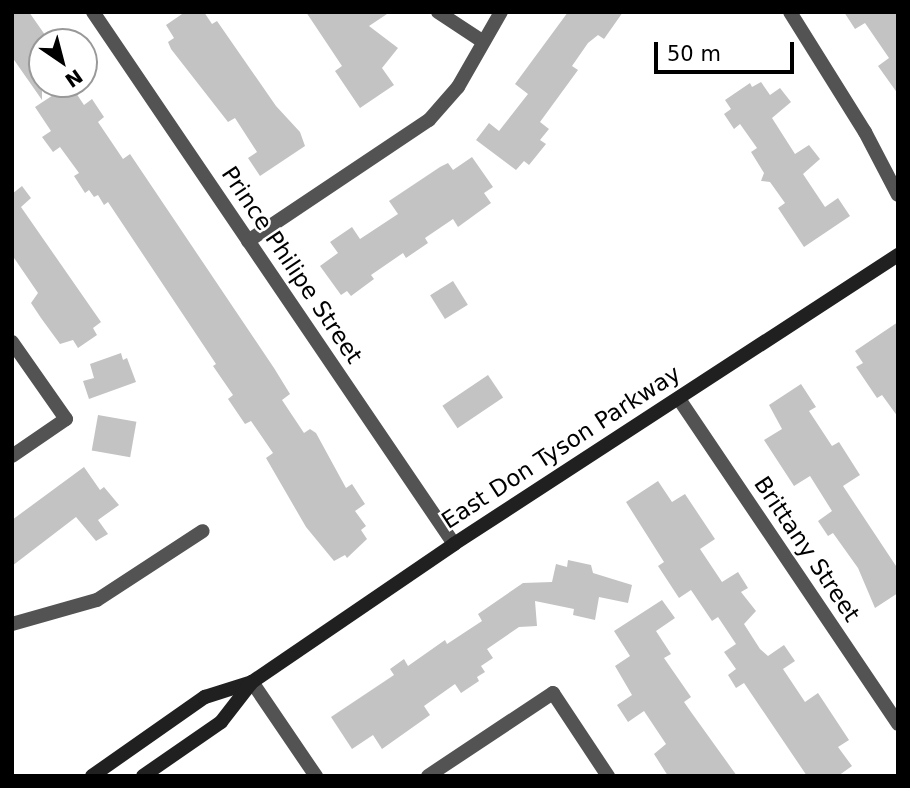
<!DOCTYPE html>
<html>
<head>
<meta charset="utf-8">
<style>
  body { margin:0 }
  #map { position:relative; width:910px; height:788px; overflow:hidden; background:#fff; font-family:"DejaVu Sans",sans-serif }
  div>[style] { position:absolute }
  [style*='--x'] { left:calc(var(--x)*1px); top:calc(var(--y)*1px); width:calc(var(--w)*1px); rotate:calc(var(--a)*1deg) }
  .building>* { inset:0; background:#c3c3c3; transform-origin:0 0 }
  .street>* { height:14px; margin:-7px; padding:0 7px; transform-origin:7px; border-radius:7px; background:#535353 }
  .secondary>* { height:14px; margin:-7px; padding:0 7px; transform-origin:7px; border-radius:7px; background:#202020 }
  span { translate:-50% -50%; white-space:nowrap; text-align:center; line-height:1.15; -webkit-text-stroke:5px #fff; paint-order:stroke }
  .street-label { font-size:23px; color:#000 }
  .frame { position:absolute; inset:0; border:14px solid #000; pointer-events:none }
  .north { position:absolute; left:28px; top:28px; width:70px; height:70px; box-sizing:border-box; background:#fff; border:2px solid #999; border-radius:50%; rotate:145deg; font-size:19px; font-weight:700; line-height:28px; text-align:center; color:#000 }
  .north::after { content:''; display:block; margin:auto; width:24px; height:32px; background:#000; clip-path:polygon(50% 0,100% 100%,50% 72%,0 100%) }
  .scale { position:absolute; left:654px; top:42px; width:140px; height:32px; box-sizing:border-box; border:4px solid #000; border-top:0; padding-left:9px; font-size:21px; line-height:24px; white-space:nowrap; color:#000; -webkit-text-stroke:5px #fff; paint-order:stroke }
</style>
</head>
<body>
<div id="map">
  <div class="building">
    <div style="clip-path:polygon(12px 12px,29px 12px,50px 42px,42px 42px,42px 100px,12px 57px)"></div>
    <div style="clip-path:polygon(185px 12px,204px 12px,212px 24px,217px 21px,276px 106px,300px 132px,305px 146px,260px 176px,248px 158px,257px 152px,235px 118px,228px 122px,171px 49px,168px 42px,174px 38px,166px 25px)"></div>
    <div style="clip-path:polygon(306px 12px,390px 12px,369px 26px,398px 48px,382px 68px,394px 85px,360px 108px,335px 71px,342px 66px)"></div>
    <div style="clip-path:polygon(568px 12px,623px 12px,604px 39px,598px 35px,588px 43px,572px 66px,578px 70px,540px 122px,549px 129px,540px 140px,546px 144px,529px 165px,524px 161px,516px 170px,476px 140px,489px 123px,499px 131px,528px 94px,515px 84px)"></div>
    <div style="clip-path:polygon(844px 12px,898px 12px,898px 94px,878px 66px,889px 58px,865px 23px,855px 29px)"></div>
    <div style="clip-path:polygon(761px 82px,770px 95px,780px 88px,791px 102px,772px 118px,795px 154px,809px 145px,820px 159px,803px 174px,825px 207px,838px 198px,850px 216px,804px 247px,778px 208px,785px 203px,770px 182px,761px 181px,764px 173px,751px 152px,757px 148px,740px 124px,734px 129px,724px 114px,731px 109px,725px 100px,750px 83px,752px 87px)"></div>
    <div style="clip-path:polygon(70px 84px,84px 105px,92px 99px,104px 117px,98px 122px,123px 159px,130px 154px,274px 368px,290px 394px,282px 400px,304px 433px,310px 429px,316px 433px,346px 488px,352px 484px,365px 504px,355px 511px,366px 526px,361px 530px,367px 539px,347px 558px,345px 555px,334px 561px,306px 527px,266px 458px,273px 453px,251px 421px,245px 424px,228px 399px,233px 395px,213px 366px,216px 364px,108px 202px,104px 205px,98px 195px,94px 197px,89px 190px,85px 193px,74px 176px,79px 173px,60px 147px,53px 152px,42px 137px,51px 131px,35px 107px)"></div>
    <div style="clip-path:polygon(472px 157px,493px 187px,484px 193px,491px 203px,458px 227px,453px 219px,425px 238px,428px 243px,406px 258px,403px 253px,371px 275px,374px 279px,351px 296px,347px 291px,341px 295px,320px 266px,338px 253px,330px 242px,352px 227px,360px 239px,398px 214px,389px 201px,440px 167px,448px 163px,453px 170px)"></div>
    <div style="clip-path:polygon(22px 186px,31px 198px,21px 207px,101px 322px,93px 328px,97px 335px,78px 348px,73px 340px,60px 344px,41px 318px,31px 303px,38px 293px,12px 255px,12px 194px)"></div>
    <div style="left:453px;top:281px;width:28px;height:27px;rotate:58deg"></div>
    <div style="clip-path:polygon(898px 322px,898px 417px,882px 395px,877px 398px,856px 367px,863px 363px,855px 351px)"></div>
    <div style="clip-path:polygon(121px 353px,123px 360px,127px 358px,136px 382px,89px 399px,83px 381px,94px 378px,90px 364px)"></div>
    <div style="left:488px;top:375px;width:27px;height:55px;rotate:56deg"></div>
    <div style="clip-path:polygon(801px 384px,816px 407px,809px 411px,832px 446px,839px 442px,860px 475px,843px 486px,898px 569px,898px 593px,875px 608px,858px 568px,833px 533px,828px 536px,818px 521px,832px 511px,810px 476px,794px 486px,764px 440px,782px 429px,769px 405px)"></div>
    <div style="left:98px;top:415px;width:39px;height:36px;rotate:10deg"></div>
    <div style="clip-path:polygon(84px 467px,100px 490px,104px 487px,119px 505px,98px 520px,108px 534px,96px 541px,76px 517px,12px 566px,12px 520px)"></div>
    <div style="clip-path:polygon(658px 481px,672px 502px,685px 494px,715px 539px,700px 549px,722px 582px,738px 572px,748px 588px,741px 592px,756px 611px,744px 624px,760px 649px,768px 656px,784px 645px,795px 661px,783px 669px,805px 702px,818px 693px,849px 740px,838px 747px,852px 766px,838px 776px,807px 776px,744px 683px,736px 688px,728px 675px,736px 669px,724px 652px,736px 644px,718px 617px,712px 621px,691px 590px,679px 598px,658px 566px,664px 562px,626px 502px)"></div>
    <div style="clip-path:polygon(568px 560px,591px 565px,593px 573px,632px 585px,628px 603px,599px 597px,595px 620px,573px 615px,574px 609px,535px 601px,537px 626px,519px 627px,487px 649px,493px 658px,481px 666px,485px 672px,477px 677px,479px 681px,461px 693px,455px 684px,424px 706px,430px 715px,382px 749px,373px 735px,352px 749px,331px 717px,394px 675px,390px 669px,404px 659px,408px 666px,445px 640px,447px 644px,482px 621px,478px 614px,523px 583px,552px 582px,556px 564px,567px 567px)"></div>
    <div style="clip-path:polygon(662px 600px,675px 618px,656px 631px,671px 654px,664px 658px,691px 697px,684px 702px,691px 712px,737px 776px,668px 776px,654px 754px,666px 744px,644px 711px,628px 722px,617px 705px,632px 695px,615px 666px,630px 656px,614px 631px)"></div>
  </div>
  <div class="street">
    <div style="--x:93;--y:12;--w:643;--a:55.84"></div>
    <div style="--x:438;--y:12;--w:53;--a:33.4"></div>
    <div style="--x:790;--y:12;--w:142;--a:58"></div>
    <div style="--x:865;--y:132;--w:71;--a:62.4"></div>
    <div style="--x:248;--y:241;--w:218;--a:-33.8"></div>
    <div style="--x:429;--y:120;--w:44;--a:-48.7"></div>
    <div style="--x:458;--y:87;--w:86;--a:-60.2"></div>
    <div style="--x:12;--y:342;--w:94;--a:55"></div>
    <div style="--x:66;--y:419;--w:65;--a:145.6"></div>
    <div style="--x:679;--y:399;--w:392;--a:56"></div>
    <div style="--x:12;--y:624;--w:88;--a:-15.8"></div>
    <div style="--x:97;--y:600;--w:126;--a:-33.1"></div>
    <div style="--x:252;--y:682;--w:114;--a:55.8"></div>
    <div style="--x:428;--y:776;--w:150;--a:-33.6"></div>
    <div style="--x:553;--y:693;--w:100;--a:56.5"></div>
  </div>
  <div class="secondary">
    <div style="--x:92;--y:776;--w:138;--a:-35"></div>
    <div style="--x:205;--y:697;--w:49;--a:-17.7"></div>
    <div style="--x:252;--y:682;--w:245;--a:-34.3"></div>
    <div style="--x:454;--y:544;--w:530;--a:-33.06"></div>
    <div style="--x:143;--y:776;--w:95;--a:-34.7"></div>
    <div style="--x:221;--y:722;--w:51;--a:-52.2"></div>
  </div>
  <div class="street-label">
    <span style="left:292px;top:265px;rotate:56deg">Prince Philipe Street</span>
    <span style="left:561px;top:447px;rotate:-33deg">East Don Tyson Parkway</span>
    <span style="left:807px;top:549px;rotate:56deg">Brittany Street</span>
  </div>
  <div class="frame"></div>
  <div class="north">N</div>
  <div class="scale">50 m</div>
</div>
</body>
</html>
